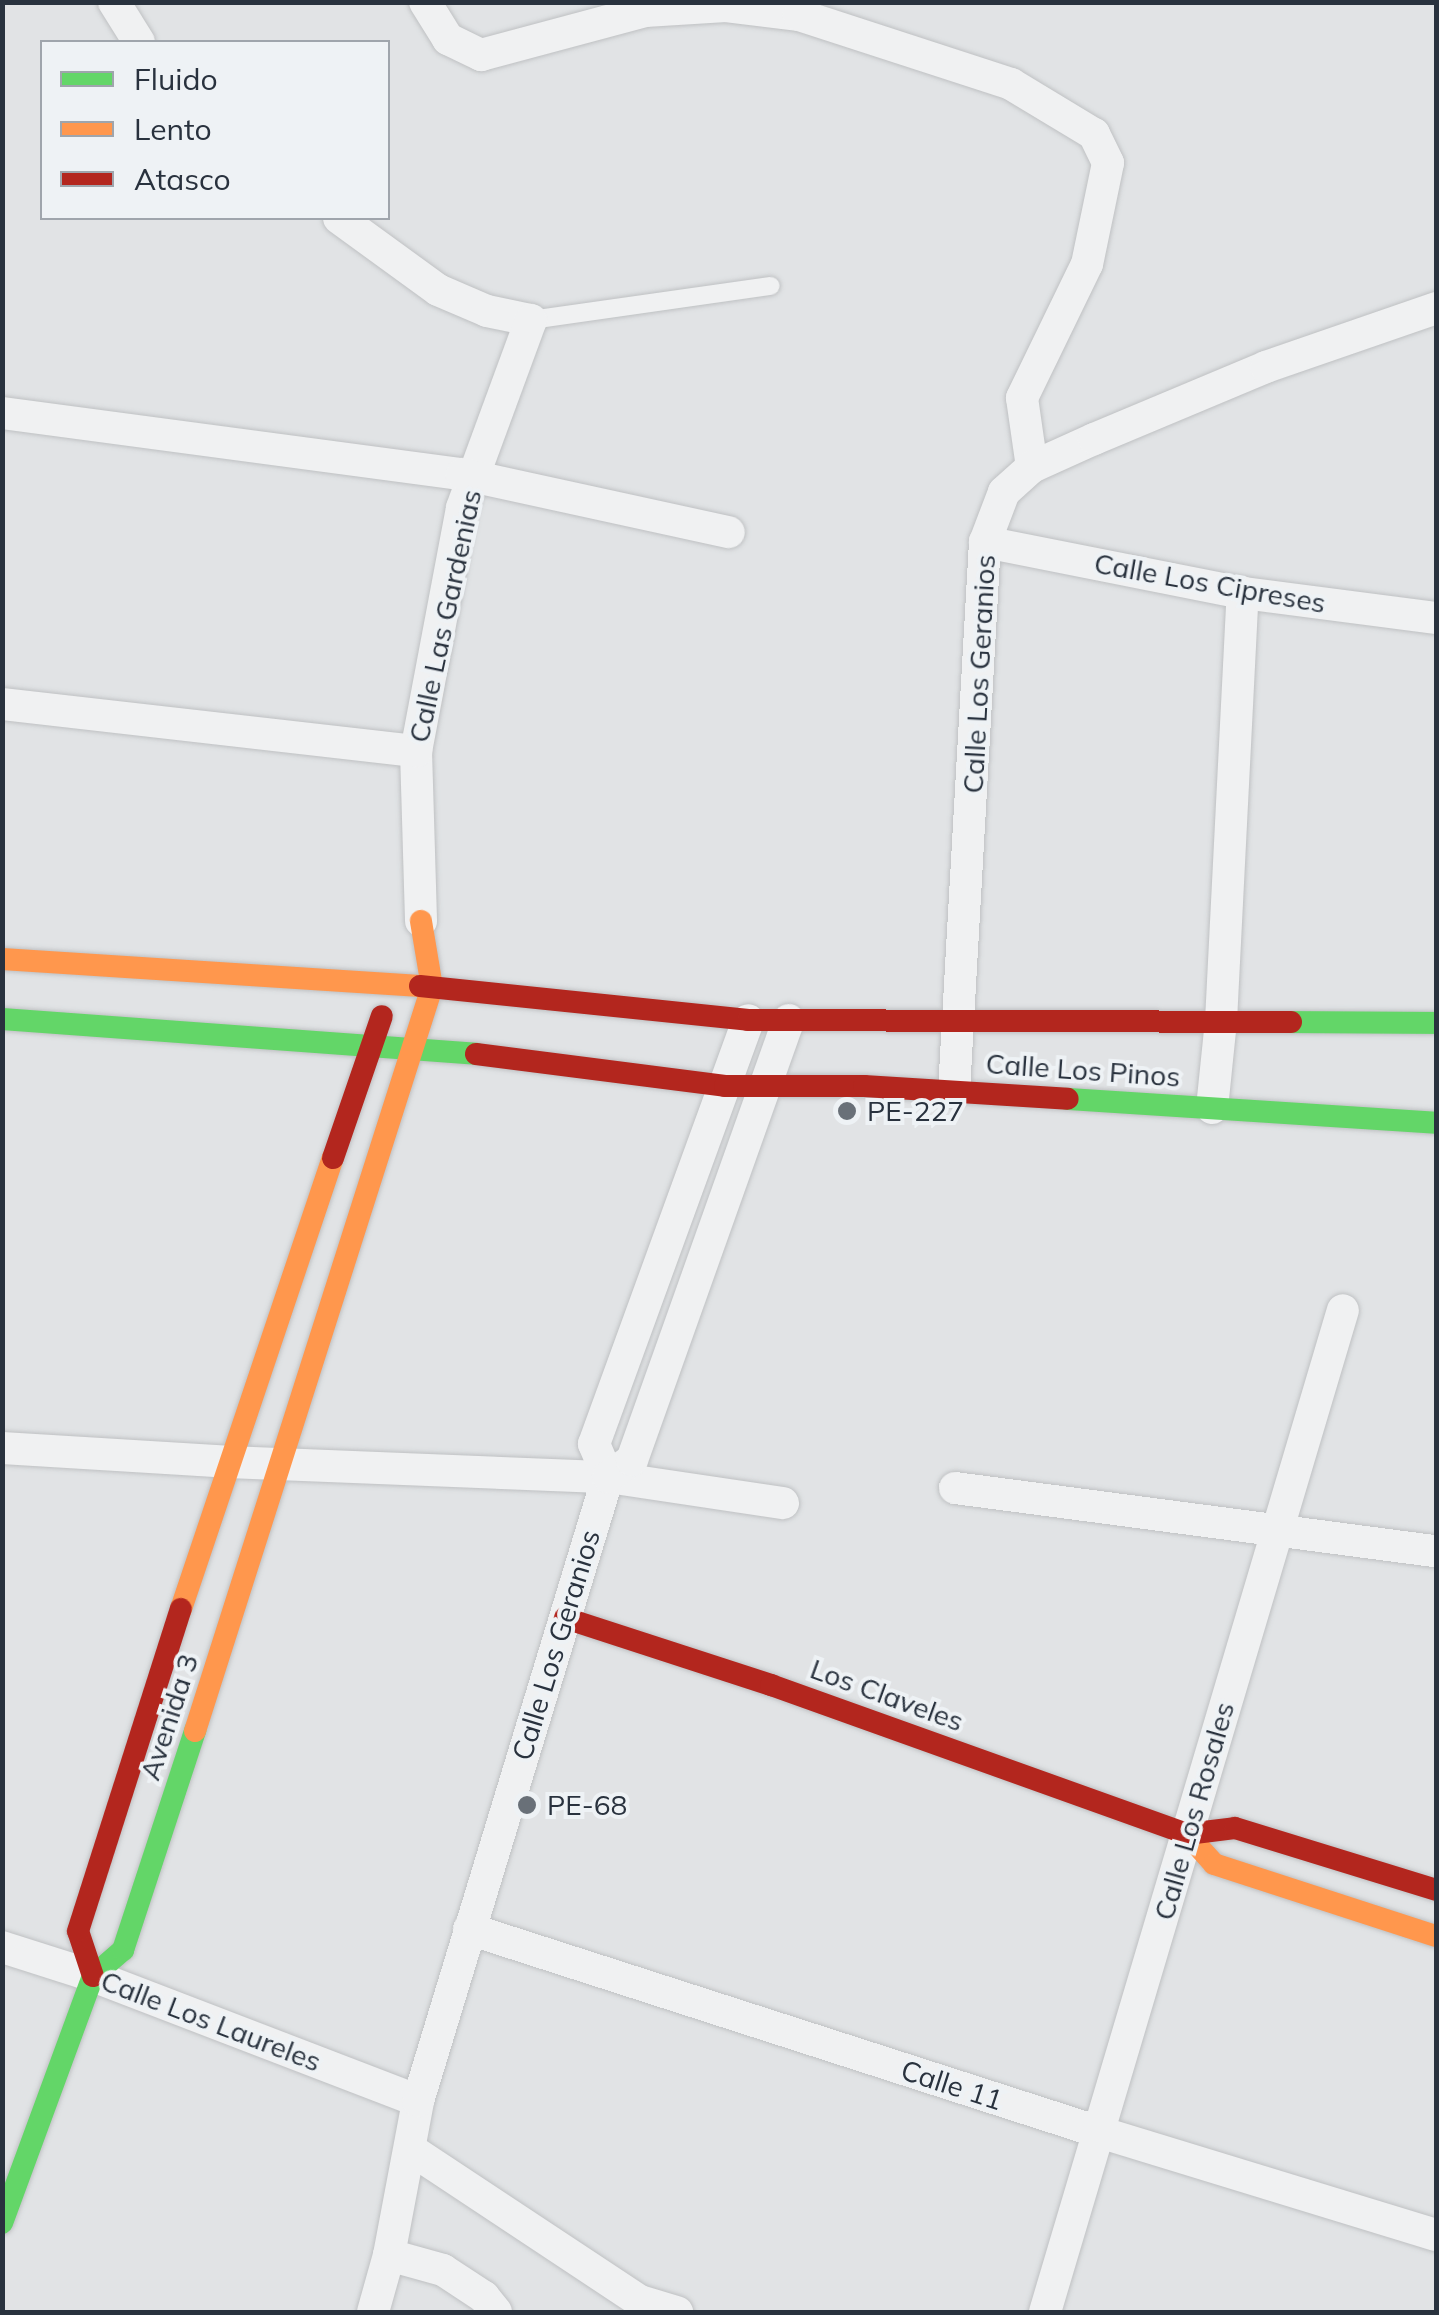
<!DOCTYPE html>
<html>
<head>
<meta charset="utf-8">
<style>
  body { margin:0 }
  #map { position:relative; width:1439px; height:2315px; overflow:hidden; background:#e1e3e5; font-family:Mulish,sans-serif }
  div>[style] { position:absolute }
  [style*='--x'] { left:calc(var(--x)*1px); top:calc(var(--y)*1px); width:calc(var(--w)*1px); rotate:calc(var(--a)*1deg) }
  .roads { filter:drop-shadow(0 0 2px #bfc1c3) drop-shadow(0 0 2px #bfc1c3) }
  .lane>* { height:18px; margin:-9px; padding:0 9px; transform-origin:9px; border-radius:9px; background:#f0f1f2 }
  .street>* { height:32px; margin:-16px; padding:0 16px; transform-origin:16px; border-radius:16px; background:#f0f1f2 }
  .fast>* { height:22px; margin:-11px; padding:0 11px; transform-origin:11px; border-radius:11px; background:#63d668 }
  .slow>* { height:22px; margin:-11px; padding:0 11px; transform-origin:11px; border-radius:11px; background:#ff974d }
  .jam>* { height:22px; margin:-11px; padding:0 11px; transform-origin:11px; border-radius:11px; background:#b3261e }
  .dots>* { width:28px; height:28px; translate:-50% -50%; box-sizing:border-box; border:5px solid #eef2f5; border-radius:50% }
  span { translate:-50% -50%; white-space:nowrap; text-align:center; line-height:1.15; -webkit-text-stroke:8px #eef2f5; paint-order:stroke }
  .street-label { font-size:28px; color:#29323e }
  .poi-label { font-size:28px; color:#29323e }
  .left { translate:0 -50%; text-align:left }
  .frame { position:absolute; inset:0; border:5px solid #29323e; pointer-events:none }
  .legend { position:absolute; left:40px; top:40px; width:350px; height:180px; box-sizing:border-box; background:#eef2f5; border:2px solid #9fa5ac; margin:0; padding:12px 18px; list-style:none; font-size:30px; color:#29323e }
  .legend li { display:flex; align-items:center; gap:20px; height:50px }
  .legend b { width:50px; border:2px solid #9fa5ac }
</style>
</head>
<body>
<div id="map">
  <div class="roads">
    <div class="lane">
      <div style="--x:531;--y:320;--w:242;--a:-8.1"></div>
    </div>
    <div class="street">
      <div style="--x:114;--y:2;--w:47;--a:58"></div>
      <div style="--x:425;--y:2;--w:44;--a:58.1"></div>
      <div style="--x:448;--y:39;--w:37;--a:26"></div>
      <div style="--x:481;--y:55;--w:170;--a:-15"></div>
      <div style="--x:645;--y:11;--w:81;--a:-3.5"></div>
      <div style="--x:726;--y:6;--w:74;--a:7"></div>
      <div style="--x:799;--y:15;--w:223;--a:18"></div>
      <div style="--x:1011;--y:84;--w:97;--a:31.1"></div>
      <div style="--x:1094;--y:134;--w:32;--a:64"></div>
      <div style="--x:1108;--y:163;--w:103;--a:101.7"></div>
      <div style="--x:1087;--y:264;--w:149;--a:115.9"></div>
      <div style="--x:1022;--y:398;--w:70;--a:81.8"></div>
      <div style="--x:339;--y:218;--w:122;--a:36"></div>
      <div style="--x:438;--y:290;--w:53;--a:23.2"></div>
      <div style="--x:487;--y:311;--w:45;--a:11.6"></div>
      <div style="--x:531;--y:320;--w:200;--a:110.2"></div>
      <div style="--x:462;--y:508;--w:247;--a:100.7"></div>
      <div style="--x:416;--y:751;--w:170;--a:88.3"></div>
      <div style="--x:2;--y:413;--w:464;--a:7.6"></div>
      <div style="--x:462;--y:474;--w:273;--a:12.3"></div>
      <div style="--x:985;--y:542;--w:263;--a:11.2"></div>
      <div style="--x:1243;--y:593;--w:195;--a:7.4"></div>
      <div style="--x:2;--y:704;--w:417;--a:6.5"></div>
      <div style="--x:954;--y:1091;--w:550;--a:-86.77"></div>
      <div style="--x:985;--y:542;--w:53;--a:-69.2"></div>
      <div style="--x:1004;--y:492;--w:38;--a:-42"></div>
      <div style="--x:1032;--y:467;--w:68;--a:-24.3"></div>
      <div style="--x:1094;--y:439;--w:186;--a:-22.7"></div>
      <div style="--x:1266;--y:367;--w:180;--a:-19.1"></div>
      <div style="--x:1212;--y:1108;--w:87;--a:-84.1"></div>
      <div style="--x:1221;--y:1021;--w:429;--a:-87.1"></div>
      <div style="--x:2;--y:1448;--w:226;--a:3.5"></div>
      <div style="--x:228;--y:1462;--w:380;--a:2.3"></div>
      <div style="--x:608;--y:1477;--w:177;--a:8.5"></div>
      <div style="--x:608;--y:1477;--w:36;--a:-113"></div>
      <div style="--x:594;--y:1444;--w:451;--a:-70"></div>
      <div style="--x:955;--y:1488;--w:485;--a:7.5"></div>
      <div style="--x:469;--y:1929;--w:662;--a:17.86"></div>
      <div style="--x:1099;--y:2132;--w:352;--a:17"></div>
      <div style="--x:2;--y:1947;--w:96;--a:17.7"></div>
      <div style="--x:93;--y:1976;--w:348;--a:21"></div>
      <div style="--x:410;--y:2149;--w:276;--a:33.5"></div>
      <div style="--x:640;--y:2301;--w:39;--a:17"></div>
      <div style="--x:389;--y:2255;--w:56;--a:15.5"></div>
      <div style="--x:443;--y:2270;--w:49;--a:33.4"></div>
      <div style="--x:484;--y:2297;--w:19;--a:51"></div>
      <div style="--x:373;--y:2312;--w:59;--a:-74.3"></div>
      <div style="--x:389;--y:2255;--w:157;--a:-79.3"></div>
      <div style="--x:418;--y:2101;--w:652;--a:-73.07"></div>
      <div style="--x:608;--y:1477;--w:29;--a:-35"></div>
      <div style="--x:632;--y:1460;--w:467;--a:-70.4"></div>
      <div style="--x:1045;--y:2312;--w:1045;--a:-73.44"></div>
    </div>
    <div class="fast">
      <div style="--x:2;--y:1019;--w:475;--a:4.2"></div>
      <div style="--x:1291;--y:1022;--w:145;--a:0.4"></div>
      <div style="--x:1068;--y:1099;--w:369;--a:3.7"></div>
      <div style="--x:2;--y:2223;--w:263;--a:-69.8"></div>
      <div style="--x:93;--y:1976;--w:40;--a:-41"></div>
      <div style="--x:123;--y:1950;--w:231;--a:-71.8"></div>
    </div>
    <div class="slow">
      <div style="--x:2;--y:959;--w:419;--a:3.7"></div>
      <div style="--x:181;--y:1609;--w:476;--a:-71.4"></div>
      <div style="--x:195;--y:1731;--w:781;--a:-72.33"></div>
      <div style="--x:432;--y:987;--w:67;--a:-99.5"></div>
      <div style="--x:1187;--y:1834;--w:40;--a:48"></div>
      <div style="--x:1214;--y:1864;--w:233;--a:18"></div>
    </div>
    <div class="jam">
      <div style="--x:420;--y:986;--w:330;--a:5.9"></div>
      <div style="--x:748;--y:1020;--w:543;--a:0.21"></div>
      <div style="--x:476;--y:1054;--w:251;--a:7.3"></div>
      <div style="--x:725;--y:1086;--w:139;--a:0"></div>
      <div style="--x:864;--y:1086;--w:204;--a:3.6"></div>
      <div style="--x:333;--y:1158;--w:150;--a:-71"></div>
      <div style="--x:565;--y:1618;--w:217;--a:18"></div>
      <div style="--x:771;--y:1685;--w:442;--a:19.7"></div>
      <div style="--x:1187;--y:1834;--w:48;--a:-7.1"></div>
      <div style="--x:1235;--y:1828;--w:210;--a:17.1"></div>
      <div style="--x:93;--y:1976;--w:47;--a:-108.4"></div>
      <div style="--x:78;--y:1931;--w:338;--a:-72.3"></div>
    </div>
  </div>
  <div class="dots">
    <div style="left:847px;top:1111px;background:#697078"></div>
    <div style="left:527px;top:1805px;background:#697078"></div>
  </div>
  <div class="street-label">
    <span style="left:1210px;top:583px;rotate:10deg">Calle Los Cipreses</span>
    <span style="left:445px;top:616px;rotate:-78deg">Calle Las Gardenias</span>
    <span style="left:979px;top:674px;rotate:-87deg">Calle Los Geranios</span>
    <span style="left:1083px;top:1070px;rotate:4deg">Calle Los Pinos</span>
    <span style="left:556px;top:1645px;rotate:-73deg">Calle Los Geranios</span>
    <span style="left:887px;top:1695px;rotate:20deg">Los Claveles</span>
    <span style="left:169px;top:1717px;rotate:-72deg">Avenida 3</span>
    <span style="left:1194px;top:1811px;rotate:-74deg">Calle Los Rosales</span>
    <span style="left:211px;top:2021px;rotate:21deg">Calle Los Laureles</span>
    <span style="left:952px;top:2085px;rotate:18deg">Calle 11</span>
  </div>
  <div class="poi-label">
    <span class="left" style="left:867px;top:1111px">PE-227</span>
    <span class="left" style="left:547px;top:1805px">PE-68</span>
  </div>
  <div class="frame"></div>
  <ul class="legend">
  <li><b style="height:12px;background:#63d668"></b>Fluido</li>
  <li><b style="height:12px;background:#ff974d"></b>Lento</li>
  <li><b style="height:12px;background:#b3261e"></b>Atasco</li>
  </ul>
</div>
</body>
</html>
